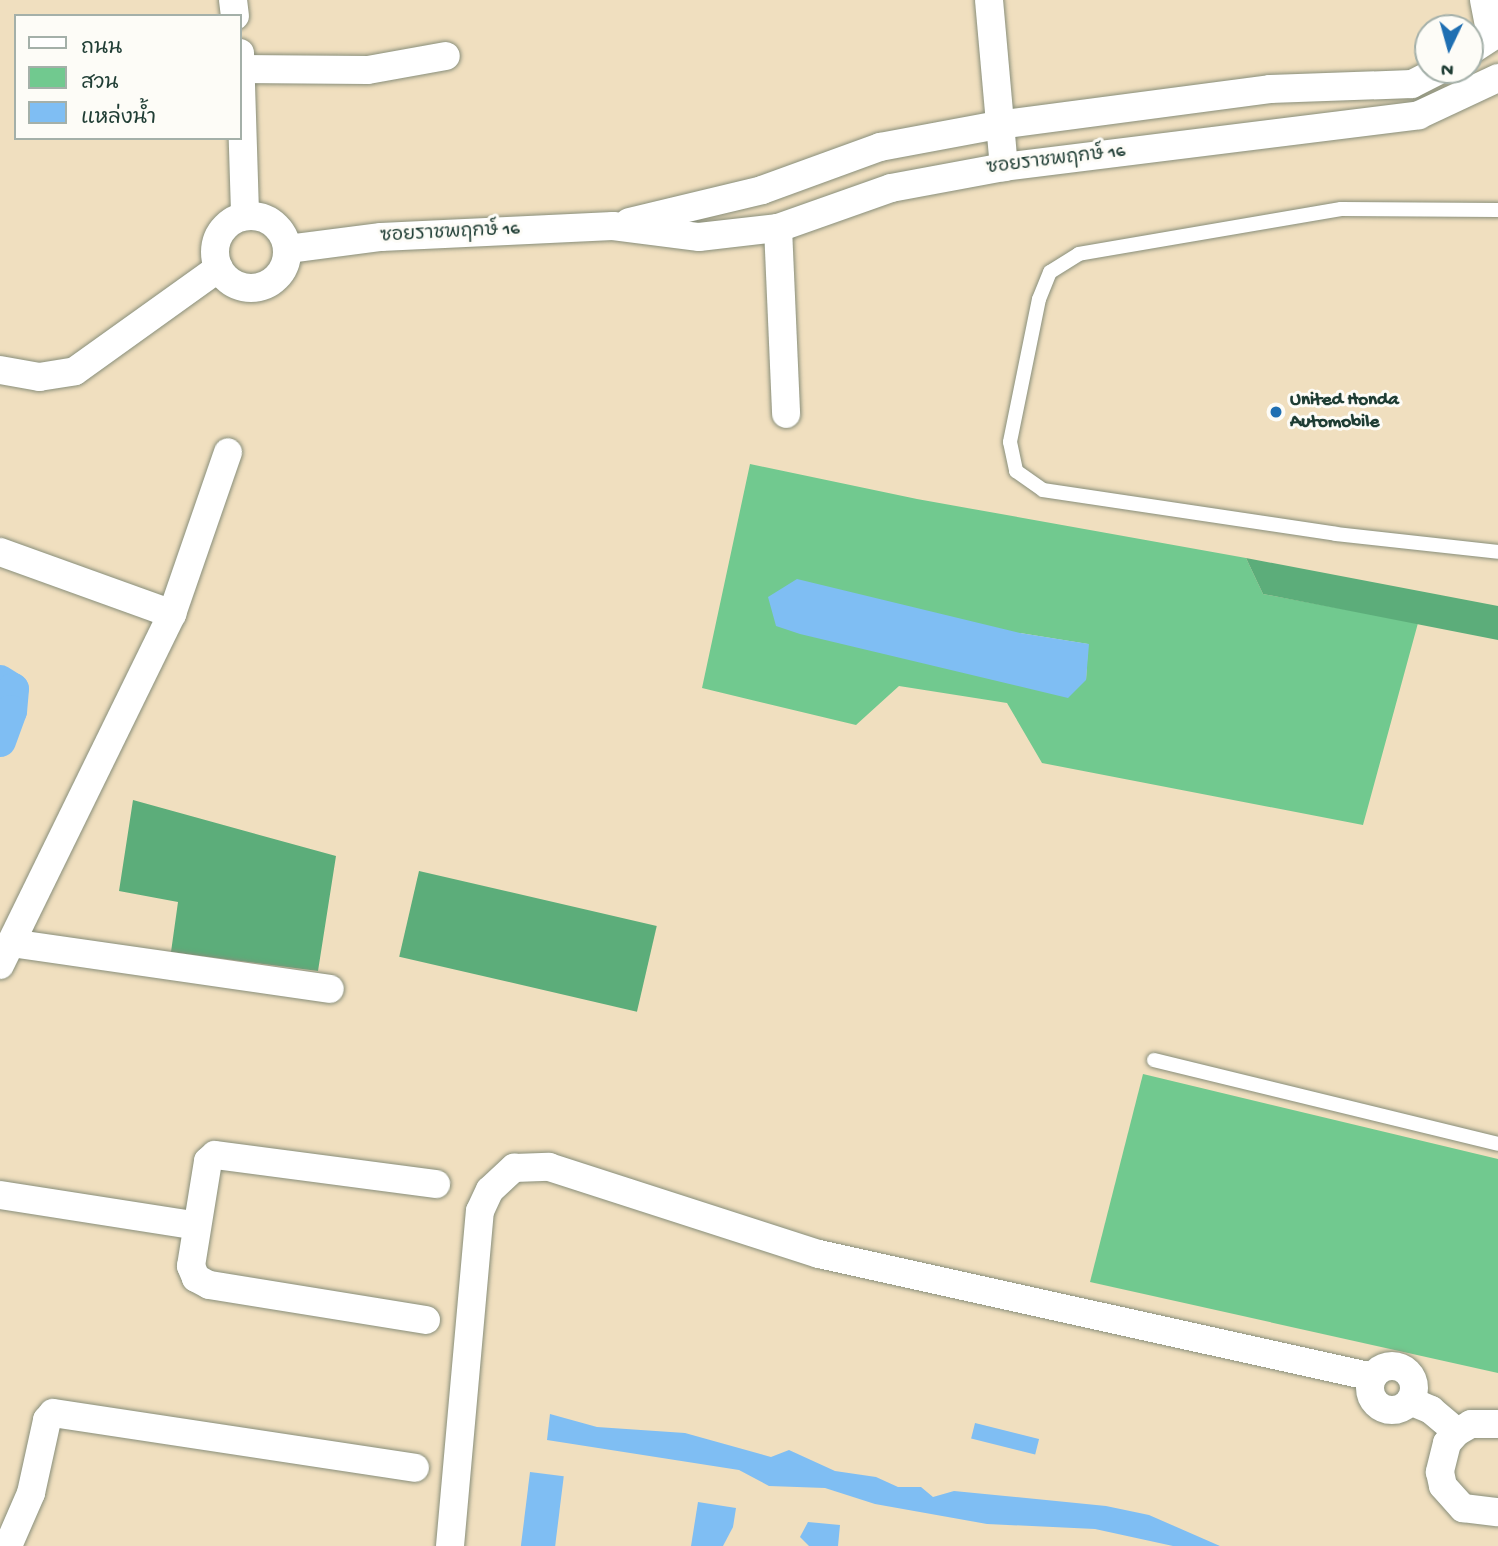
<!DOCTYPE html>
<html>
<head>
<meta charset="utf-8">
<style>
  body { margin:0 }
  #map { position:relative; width:1498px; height:1546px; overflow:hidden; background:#f0dfbf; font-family:"Gochi Hand","Playpen Sans Thai",sans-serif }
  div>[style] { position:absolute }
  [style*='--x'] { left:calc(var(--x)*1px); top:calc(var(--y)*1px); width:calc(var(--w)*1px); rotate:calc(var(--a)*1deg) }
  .green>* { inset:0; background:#71c98f }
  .forest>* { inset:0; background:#5cad7a; transform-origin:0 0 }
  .water>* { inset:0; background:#7fbef3; transform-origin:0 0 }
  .canal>* { height:32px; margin:-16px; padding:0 16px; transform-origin:16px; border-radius:16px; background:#7fbef3 }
  .roads { filter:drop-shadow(0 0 2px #888e7a) drop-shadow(0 0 2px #888e7a) }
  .service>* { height:14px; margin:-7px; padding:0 7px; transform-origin:7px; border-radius:7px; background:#fff }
  .minor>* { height:28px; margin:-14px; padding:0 14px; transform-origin:14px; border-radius:14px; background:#fff }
  .minor>.ring { margin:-14px; padding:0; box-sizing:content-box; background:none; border:28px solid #fff; border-radius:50% }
  .dots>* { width:19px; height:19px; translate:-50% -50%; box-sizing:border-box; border:4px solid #fdfcf7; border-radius:50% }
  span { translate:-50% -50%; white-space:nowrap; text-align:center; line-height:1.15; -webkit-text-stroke:6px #fdfcf7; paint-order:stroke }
  .street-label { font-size:19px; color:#1f3d34 }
  .poi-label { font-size:19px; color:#1f3d34; font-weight:700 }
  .left { translate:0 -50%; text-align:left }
  .legend { position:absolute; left:14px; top:14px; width:228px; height:126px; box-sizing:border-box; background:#fdfcf7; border:2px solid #a4b0a9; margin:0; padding:9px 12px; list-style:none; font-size:21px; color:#1f3d34 }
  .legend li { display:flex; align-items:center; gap:14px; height:35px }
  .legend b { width:35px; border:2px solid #a4b0a9 }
  .north { position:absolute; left:1414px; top:14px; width:70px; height:70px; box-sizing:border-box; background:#fdfcf7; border:2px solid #a4b0a9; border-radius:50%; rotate:185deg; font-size:19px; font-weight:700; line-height:28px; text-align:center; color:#1f3d34 }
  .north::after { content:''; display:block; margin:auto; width:24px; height:32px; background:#1f6fb2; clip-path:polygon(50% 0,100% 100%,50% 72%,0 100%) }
</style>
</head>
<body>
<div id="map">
  <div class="green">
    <div style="clip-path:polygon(evenodd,750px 464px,917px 499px,1246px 558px,1263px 594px,1418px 623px,1363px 825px,1042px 763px,1007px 703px,899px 686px,856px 725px,702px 688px,750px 464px,1020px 633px,1088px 644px,1086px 680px,1020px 633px)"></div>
    <div style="clip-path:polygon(1143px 1074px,1498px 1159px,1498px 1373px,1090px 1282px)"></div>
  </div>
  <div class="forest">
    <div style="clip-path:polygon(1246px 558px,1498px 606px,1498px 640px,1263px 594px)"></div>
    <div style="clip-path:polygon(133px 800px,336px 856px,318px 971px,171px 952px,178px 902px,119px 891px)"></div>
    <div style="left:419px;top:871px;width:244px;height:88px;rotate:13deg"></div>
  </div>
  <div class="water">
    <div style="clip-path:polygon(797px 579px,1020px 633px,1089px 644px,1086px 680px,1068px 698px,800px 634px,776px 626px,768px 597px)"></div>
    <div style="clip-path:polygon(550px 1414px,597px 1427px,685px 1433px,771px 1457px,789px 1450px,835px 1471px,876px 1477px,898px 1487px,921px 1487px,933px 1497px,954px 1491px,1106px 1506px,1149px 1515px,1220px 1546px,1173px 1546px,1095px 1529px,987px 1524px,875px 1504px,825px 1488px,769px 1486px,739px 1470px,547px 1440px)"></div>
    <div style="left:975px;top:1423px;width:66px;height:16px;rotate:14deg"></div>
    <div style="left:530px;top:1472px;width:34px;height:75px;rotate:7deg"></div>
    <div style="clip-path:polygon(698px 1502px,736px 1508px,733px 1527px,723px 1546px,691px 1546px)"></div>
    <div style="clip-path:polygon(808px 1522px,840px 1525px,838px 1546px,809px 1546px,800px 1537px)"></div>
  </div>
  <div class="canal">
    <div style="--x:0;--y:681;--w:15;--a:32"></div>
    <div style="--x:13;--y:689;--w:22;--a:95"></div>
    <div style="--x:11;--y:711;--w:32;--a:110"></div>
  </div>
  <div class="roads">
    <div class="service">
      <div style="--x:1498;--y:210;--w:157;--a:-179.6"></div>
      <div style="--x:1341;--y:209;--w:266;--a:170.3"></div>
      <div style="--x:1079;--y:254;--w:34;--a:148"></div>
      <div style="--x:1050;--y:272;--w:29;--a:112"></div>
      <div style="--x:1039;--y:299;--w:146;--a:101.5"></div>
      <div style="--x:1010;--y:442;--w:30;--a:78"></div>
      <div style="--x:1016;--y:471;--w:33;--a:35"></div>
      <div style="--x:1043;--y:490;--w:296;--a:8.5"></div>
      <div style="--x:1336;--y:534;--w:163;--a:6.3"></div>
      <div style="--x:1154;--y:1060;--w:354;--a:13.7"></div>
    </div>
    <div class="minor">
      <div style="--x:233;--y:0;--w:16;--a:83"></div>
      <div style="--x:989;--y:0;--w:168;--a:84.9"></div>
      <div style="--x:1484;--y:0;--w:36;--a:79"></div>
      <div style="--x:1470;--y:51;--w:33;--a:-33"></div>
      <div style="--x:240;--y:53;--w:163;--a:88.2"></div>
      <div style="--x:240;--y:69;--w:128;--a:0.4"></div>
      <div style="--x:368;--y:70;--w:79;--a:-10.2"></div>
      <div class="ring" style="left:215px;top:216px;width:44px;height:44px"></div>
      <div style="--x:629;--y:222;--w:137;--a:-13.5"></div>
      <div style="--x:762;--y:190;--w:126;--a:-20"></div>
      <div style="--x:880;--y:147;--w:120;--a:-10.6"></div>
      <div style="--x:998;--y:125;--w:274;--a:-7.5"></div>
      <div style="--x:1270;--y:89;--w:142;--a:-2"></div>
      <div style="--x:1412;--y:84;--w:30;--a:-27"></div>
      <div style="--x:778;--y:228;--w:186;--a:87.5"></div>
      <div style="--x:288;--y:249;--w:94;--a:-7.4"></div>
      <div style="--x:381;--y:237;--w:232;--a:-2.7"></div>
      <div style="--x:613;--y:226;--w:87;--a:7.3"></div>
      <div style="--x:699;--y:237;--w:80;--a:-6.5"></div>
      <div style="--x:778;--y:228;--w:120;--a:-19.5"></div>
      <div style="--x:891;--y:188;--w:115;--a:-10.5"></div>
      <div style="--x:1004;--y:167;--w:418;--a:-7.1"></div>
      <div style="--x:1419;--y:115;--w:87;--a:-25.1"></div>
      <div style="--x:0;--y:370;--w:40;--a:10"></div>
      <div style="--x:39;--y:377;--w:36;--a:-9"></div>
      <div style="--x:75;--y:371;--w:177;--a:-35.6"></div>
      <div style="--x:0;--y:552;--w:183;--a:19.8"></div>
      <div style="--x:11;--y:943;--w:322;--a:8.2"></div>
      <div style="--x:0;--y:965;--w:391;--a:-63.9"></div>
      <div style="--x:172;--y:614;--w:171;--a:-70.9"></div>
      <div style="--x:0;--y:1195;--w:199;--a:8.9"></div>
      <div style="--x:426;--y:1320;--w:220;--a:-170.8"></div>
      <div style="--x:209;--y:1285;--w:15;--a:-152"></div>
      <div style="--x:196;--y:1278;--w:13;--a:-113"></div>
      <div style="--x:191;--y:1266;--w:106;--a:-80.8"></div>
      <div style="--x:208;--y:1161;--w:9;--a:-41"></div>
      <div style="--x:215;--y:1155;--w:223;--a:7.5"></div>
      <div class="ring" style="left:1370px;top:1366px;width:16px;height:16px"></div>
      <div style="--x:1410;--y:1401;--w:23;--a:23"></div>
      <div style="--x:1431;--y:1410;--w:34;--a:40"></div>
      <div style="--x:1498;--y:1424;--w:27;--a:180"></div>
      <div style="--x:1471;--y:1424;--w:16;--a:150"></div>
      <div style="--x:1457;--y:1432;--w:15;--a:132"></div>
      <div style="--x:1447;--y:1443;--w:30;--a:104"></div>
      <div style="--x:1440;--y:1472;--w:14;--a:78"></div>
      <div style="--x:1443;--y:1486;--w:30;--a:48"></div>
      <div style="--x:1463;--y:1508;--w:35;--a:7"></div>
      <div style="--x:8;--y:1546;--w:58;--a:-66.5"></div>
      <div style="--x:31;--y:1493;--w:75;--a:-77.6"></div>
      <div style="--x:47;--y:1420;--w:9;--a:-49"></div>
      <div style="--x:53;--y:1413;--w:366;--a:8.6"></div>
      <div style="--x:450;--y:1546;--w:336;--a:-84.9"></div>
      <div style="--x:480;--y:1211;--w:23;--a:-65"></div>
      <div style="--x:490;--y:1190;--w:33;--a:-43"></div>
      <div style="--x:514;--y:1168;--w:35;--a:-2"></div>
      <div style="--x:549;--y:1167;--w:284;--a:17.9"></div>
      <div style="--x:819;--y:1254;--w:567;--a:12.52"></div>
    </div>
  </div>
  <div class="dots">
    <div style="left:1276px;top:412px;background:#1f6fb2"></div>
  </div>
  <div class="street-label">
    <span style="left:1056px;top:161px;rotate:-7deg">ซอยราชพฤกษ์ 16</span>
    <span style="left:450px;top:234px;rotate:-3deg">ซอยราชพฤกษ์ 16</span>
  </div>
  <div class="poi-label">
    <span class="left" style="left:1290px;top:412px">United Honda<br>Automobile</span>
  </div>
  <ul class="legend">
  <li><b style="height:9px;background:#fff"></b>ถนน</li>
  <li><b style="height:19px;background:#71c98f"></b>สวน</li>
  <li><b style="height:19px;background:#7fbef3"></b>แหล่งน้ำ</li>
  </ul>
  <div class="north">N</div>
</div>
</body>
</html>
